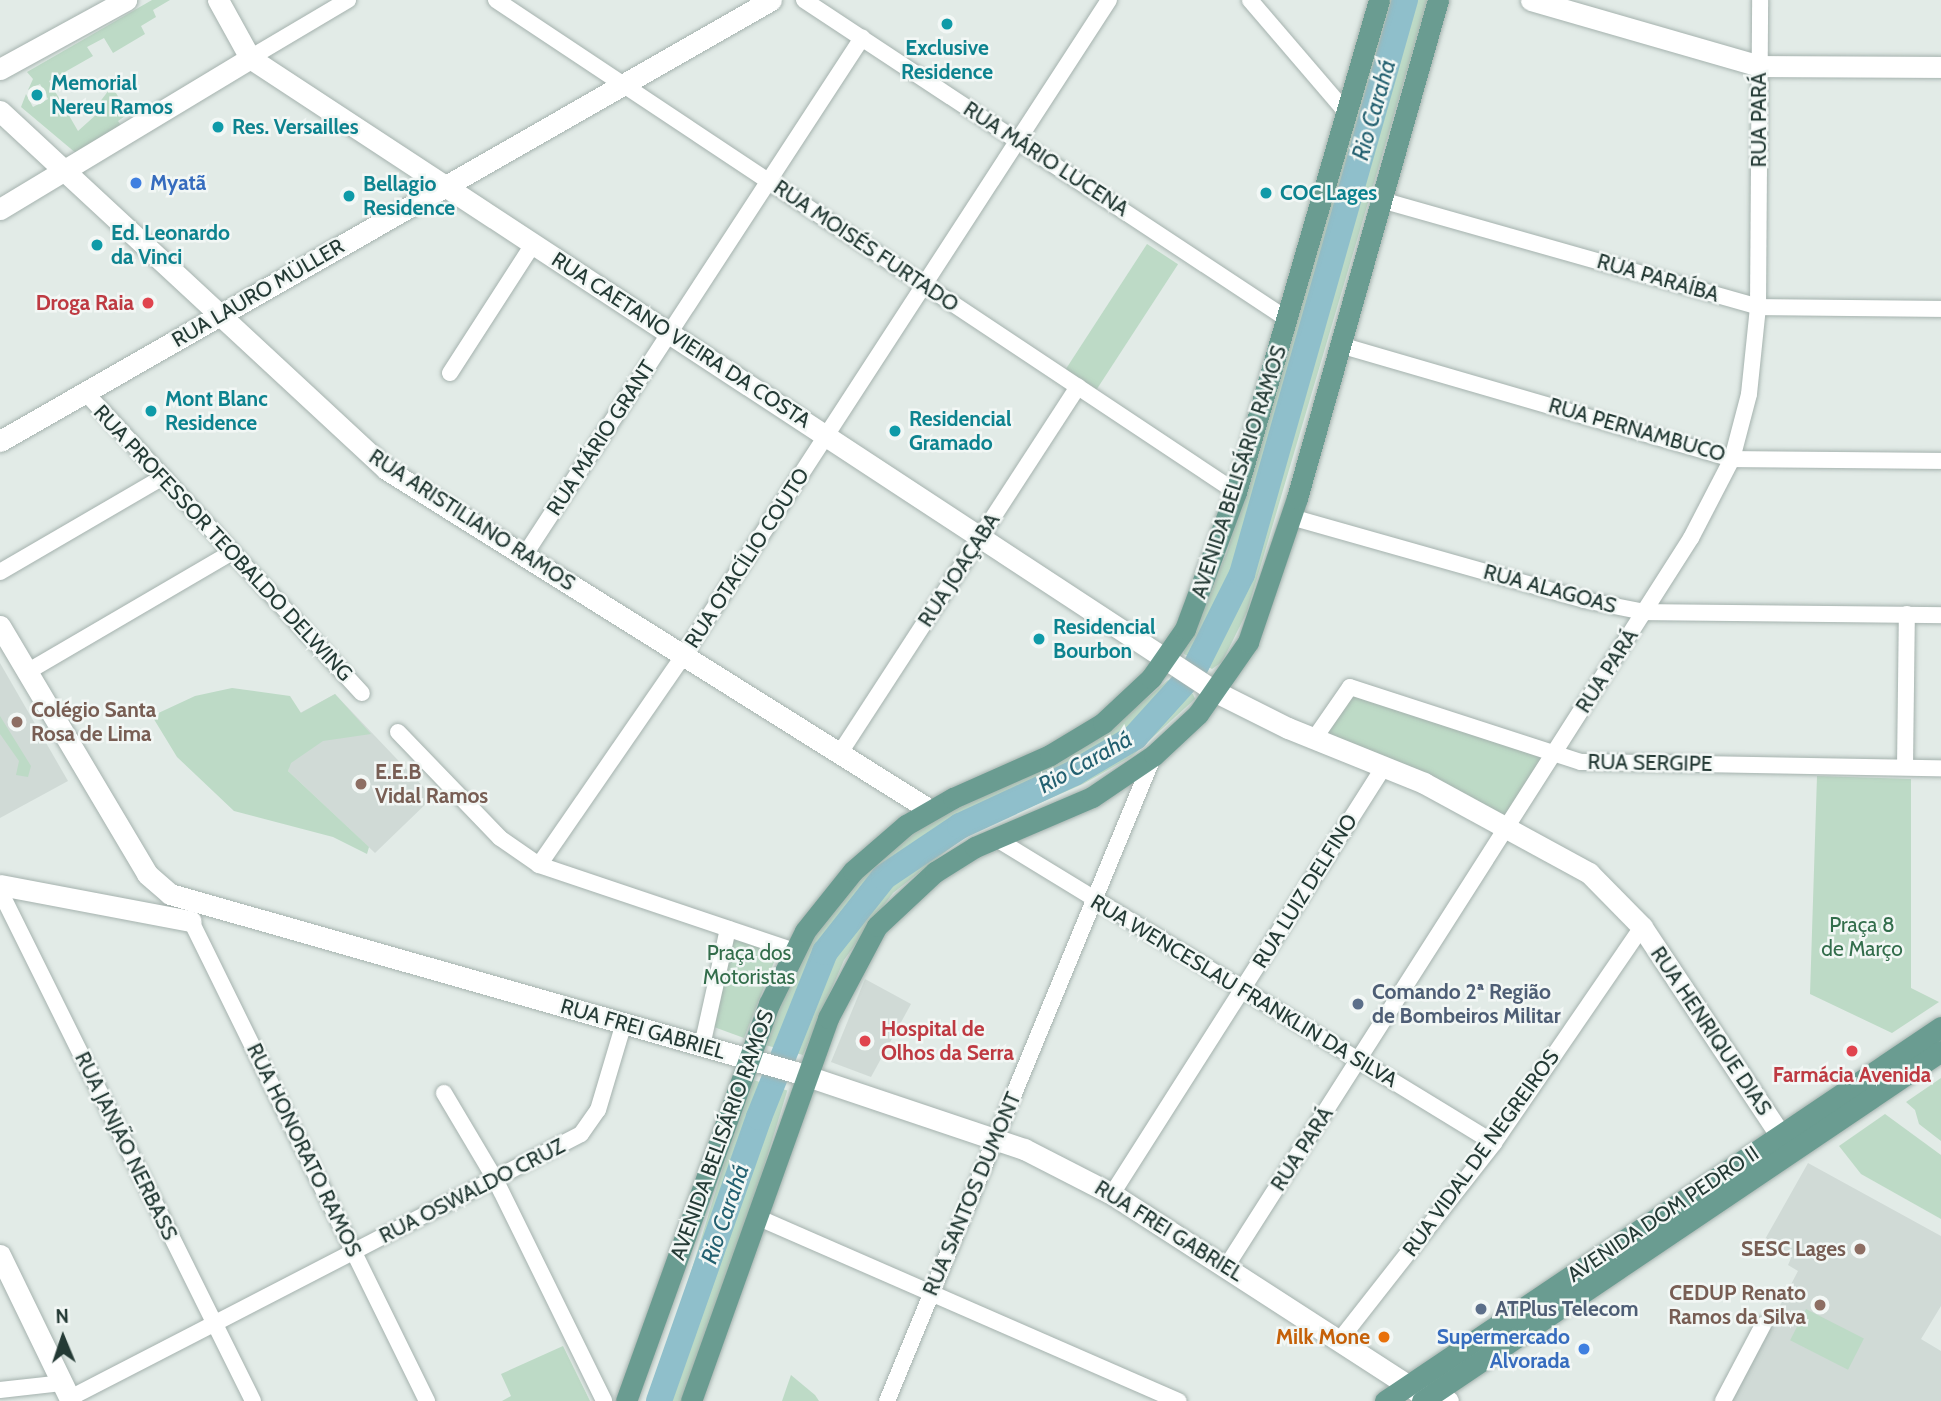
<!DOCTYPE html>
<html>
<head>
<meta charset="utf-8">
<style>
  body { margin:0 }
  #map { position:relative; width:1941px; height:1401px; overflow:hidden; background:#e2ebe7; font-family:Cabin,sans-serif }
  div>[style] { position:absolute }
  [style*='--x'] { left:calc(var(--x)*1px); top:calc(var(--y)*1px); width:calc(var(--w)*1px); rotate:calc(var(--a)*1deg) }
  .built>* { inset:0; background:#d0dad6 }
  .green>* { inset:0; background:#bddac6; transform-origin:0 0 }
  .river>* { height:26px; margin:-13px; padding:0 13px; transform-origin:13px; border-radius:13px; background:#8fbfcb }
  .roads { filter:drop-shadow(0 0 2px #a5b2ae) drop-shadow(0 0 2px #a5b2ae) }
  .street>* { height:16px; margin:-8px; padding:0 8px; transform-origin:8px; border-radius:8px; background:#fff }
  .secondary>* { height:21px; margin:-10.5px; padding:0 10.5px; transform-origin:10.5px; border-radius:10.5px; background:#fff }
  .primary>* { height:21px; margin:-10.5px; padding:0 10.5px; transform-origin:10.5px; border-radius:10.5px; background:#6a9c91 }
  .dots>* { width:19px; height:19px; translate:-50% -50%; box-sizing:border-box; border:4px solid #f2f7f5; border-radius:50% }
  span { translate:-50% -50%; white-space:nowrap; text-align:center; line-height:1.15; -webkit-text-stroke:5px #f2f7f5; paint-order:stroke }
  .culture-label { font-size:21px; color:#0d838f; font-weight:700 }
  .left { translate:0 -50%; text-align:left }
  .street-label { font-size:21px; color:#243a35 }
  .shop-label { font-size:21px; color:#366cbe; font-weight:700 }
  .right { translate:-100% -50%; text-align:right }
  .health-label { font-size:21px; color:#be3a42; font-weight:700 }
  .education-label { font-size:21px; color:#785e54; font-weight:700 }
  .park-label { font-size:21px; color:#326d4b }
  .service-label { font-size:21px; color:#4e5e75; font-weight:700 }
  .food-label { font-size:21px; color:#c56008; font-weight:700 }
  .water-label { font-size:23px; color:#236070; font-style:italic }
  .north { position:absolute; left:28px; top:1303px; width:70px; height:70px; -webkit-text-stroke:5px #f2f7f5; paint-order:stroke; rotate:358deg; font-size:19px; font-weight:700; line-height:28px; text-align:center; color:#243a35 }
  .north::after { content:''; display:block; margin:auto; width:24px; height:32px; background:#243a35; clip-path:polygon(50% 0,100% 100%,50% 72%,0 100%) }
</style>
</head>
<body>
<div id="map">
  <div class="built">
    <div style="clip-path:polygon(0 663px,68px 781px,0 818px)"></div>
    <div style="clip-path:polygon(335px 694px,433px 797px,375px 853px,288px 771px,300px 713px)"></div>
    <div style="clip-path:polygon(865px 979px,911px 1004px,871px 1077px,831px 1062px)"></div>
    <div style="clip-path:polygon(1808px 1163px,1941px 1236px,1941px 1306px,1921px 1339px,1941px 1351px,1941px 1401px,1730px 1401px,1798px 1271px,1788px 1265px,1792px 1256px,1764px 1241px)"></div>
  </div>
  <div class="green">
    <div style="clip-path:polygon(152px 0,170px 0,153px 10px,156px 17px,141px 26px,145px 34px,113px 53px,104px 38px,87px 47px,93px 56px,49px 81px,78px 131px,98px 113px,99px 103px,112px 86px,128px 114px,118px 121px,122px 127px,77px 154px,21px 107px,26px 94px,33px 107px,48px 99px,40px 84px,28px 90px,33px 79px,27px 72px)"></div>
    <div style="clip-path:polygon(1388px 0,1428px 0,1247px 612px,1222px 662px,1212px 669px,1184px 654px,1183px 648px,1227px 552px)"></div>
    <div style="left:1147px;top:244px;width:37px;height:151px;rotate:33deg"></div>
    <div style="clip-path:polygon(1168px 680px,1193px 694px,1195px 699px,1131px 757px,1083px 784px,967px 835px,893px 893px,844px 960px,803px 1055px,761px 1044px,794px 964px,853px 881px,891px 847px,949px 809px,1068px 757px,1113px 727px)"></div>
    <div style="clip-path:polygon(232px 688px,290px 696px,301px 713px,335px 694px,371px 734px,323px 741px,291px 763px,288px 771px,369px 847px,367px 854px,333px 837px,234px 811px,177px 757px,152px 716px,195px 696px)"></div>
    <div style="clip-path:polygon(1352px 692px,1549px 756px,1505px 824px,1319px 738px)"></div>
    <div style="clip-path:polygon(0 716px,31px 766px,28px 777px,16px 775px,19px 761px,0 734px)"></div>
    <div style="clip-path:polygon(1817px 776px,1911px 779px,1911px 988px,1939px 1002px,1892px 1033px,1810px 994px)"></div>
    <div style="clip-path:polygon(733px 937px,778px 952px,744px 1038px,714px 1027px)"></div>
    <div style="clip-path:polygon(1941px 1078px,1941px 1141px,1919px 1124px,1915px 1110px,1906px 1102px)"></div>
    <div style="left:750px;top:1079px;width:39px;height:342px;rotate:17deg"></div>
    <div style="clip-path:polygon(1885px 1114px,1941px 1155px,1941px 1219px,1861px 1174px,1839px 1146px)"></div>
    <div style="left:1806px;top:1309px;width:65px;height:35px;rotate:27deg"></div>
    <div style="clip-path:polygon(563px 1346px,590px 1401px,502px 1401px,511px 1396px,501px 1374px)"></div>
    <div style="clip-path:polygon(791px 1375px,815px 1395px,819px 1401px,782px 1401px)"></div>
  </div>
  <div class="river">
    <div style="--x:659;--y:1401;--w:301;--a:-70.6"></div>
    <div style="--x:759;--y:1117;--w:178;--a:-68.2"></div>
    <div style="--x:825;--y:952;--w:95;--a:-51.8"></div>
    <div style="--x:884;--y:877;--w:92;--a:-33.9"></div>
    <div style="--x:960;--y:826;--w:126;--a:-24.9"></div>
    <div style="--x:1074;--y:773;--w:71;--a:-30.5"></div>
    <div style="--x:1135;--y:737;--w:85;--a:-47.9"></div>
    <div style="--x:1192;--y:674;--w:112;--a:-63.4"></div>
    <div style="--x:1242;--y:574;--w:597;--a:-74.15"></div>
  </div>
  <div class="roads">
    <div class="street">
      <div style="--x:496;--y:0;--w:889;--a:33.62"></div>
      <div style="--x:804;--y:0;--w:579;--a:33.44"></div>
      <div style="--x:1250;--y:0;--w:149;--a:49.4"></div>
      <div style="--x:250;--y:58;--w:114;--a:-30.6"></div>
      <div style="--x:1381;--y:200;--w:392;--a:15.8"></div>
      <div style="--x:1758;--y:307;--w:183;--a:0.6"></div>
      <div style="--x:1340;--y:345;--w:408;--a:16.2"></div>
      <div style="--x:1732;--y:459;--w:209;--a:0.5"></div>
      <div style="--x:450;--y:373;--w:153;--a:-57.2"></div>
      <div style="--x:85;--y:392;--w:409;--a:47.4"></div>
      <div style="--x:1291;--y:517;--w:305;--a:15.8"></div>
      <div style="--x:1584;--y:600;--w:61;--a:11.3"></div>
      <div style="--x:1644;--y:612;--w:297;--a:0.6"></div>
      <div style="--x:524;--y:556;--w:619;--a:-56.88"></div>
      <div style="--x:0;--y:572;--w:189;--a:-30.2"></div>
      <div style="--x:27;--y:672;--w:238;--a:-30.3"></div>
      <div style="--x:398;--y:732;--w:147;--a:46.1"></div>
      <div style="--x:500;--y:838;--w:47;--a:34.7"></div>
      <div style="--x:539;--y:865;--w:269;--a:18.6"></div>
      <div style="--x:1314;--y:739;--w:63;--a:-55.3"></div>
      <div style="--x:1350;--y:687;--w:243;--a:18"></div>
      <div style="--x:1581;--y:762;--w:360;--a:1"></div>
      <div style="--x:840;--y:753;--w:437;--a:-57"></div>
      <div style="--x:1905;--y:767;--w:153;--a:-89.3"></div>
      <div style="--x:995;--y:838;--w:585;--a:31.43"></div>
      <div style="--x:539;--y:865;--w:254;--a:-55.4"></div>
      <div style="--x:683;--y:656;--w:782;--a:-57"></div>
      <div style="--x:0;--y:891;--w:569;--a:63.61"></div>
      <div style="--x:191;--y:921;--w:535;--a:63.82"></div>
      <div style="--x:702;--y:1046;--w:120;--a:-77.5"></div>
      <div style="--x:444;--y:1093;--w:100;--a:59.3"></div>
      <div style="--x:495;--y:1179;--w:247;--a:63.8"></div>
      <div style="--x:1112;--y:1194;--w:508;--a:-57.53"></div>
      <div style="--x:757;--y:1217;--w:460;--a:23.6"></div>
      <div style="--x:1226;--y:1267;--w:865;--a:-57.47"></div>
      <div style="--x:1691;--y:538;--w:89;--a:-62.6"></div>
      <div style="--x:1732;--y:459;--w:67;--a:-75.3"></div>
      <div style="--x:1749;--y:394;--w:87;--a:-84.1"></div>
      <div style="--x:1758;--y:307;--w:307;--a:-89.6"></div>
      <div style="--x:1339;--y:1341;--w:251;--a:-51.9"></div>
      <div style="--x:1494;--y:1143;--w:262;--a:-55.6"></div>
      <div style="--x:0;--y:1390;--w:62;--a:-6.4"></div>
      <div style="--x:70;--y:1398;--w:575;--a:-27.32"></div>
      <div style="--x:581;--y:1134;--w:29;--a:-55"></div>
      <div style="--x:598;--y:1110;--w:91;--a:-73.4"></div>
      <div style="--x:887;--y:1401;--w:699;--a:-67.54"></div>
      <div style="--x:1723;--y:1401;--w:86;--a:-62.2"></div>
    </div>
    <div class="secondary">
      <div style="--x:218;--y:0;--w:66;--a:61.1"></div>
      <div style="--x:250;--y:58;--w:1155;--a:33.28"></div>
      <div style="--x:1216;--y:692;--w:80;--a:26.6"></div>
      <div style="--x:1288;--y:728;--w:147;--a:22"></div>
      <div style="--x:1424;--y:783;--w:188;--a:28.6"></div>
      <div style="--x:1589;--y:873;--w:76;--a:45.5"></div>
      <div style="--x:1642;--y:927;--w:250;--a:56.4"></div>
      <div style="--x:1531;--y:0;--w:238;--a:16.1"></div>
      <div style="--x:1760;--y:66;--w:181;--a:0.3"></div>
      <div style="--x:0;--y:69;--w:144;--a:-28.7"></div>
      <div style="--x:0;--y:111;--w:526;--a:42.84"></div>
      <div style="--x:386;--y:469;--w:642;--a:32.08"></div>
      <div style="--x:0;--y:209;--w:292;--a:-31.1"></div>
      <div style="--x:0;--y:441;--w:888;--a:-29.77"></div>
      <div style="--x:0;--y:626;--w:288;--a:59.3"></div>
      <div style="--x:147;--y:874;--w:30;--a:41"></div>
      <div style="--x:170;--y:894;--w:650;--a:15.9"></div>
      <div style="--x:795;--y:1072;--w:242;--a:18.6"></div>
      <div style="--x:1024;--y:1149;--w:99;--a:27.1"></div>
      <div style="--x:1112;--y:1194;--w:375;--a:32.9"></div>
      <div style="--x:1427;--y:1398;--w:21;--a:8"></div>
      <div style="--x:0;--y:885;--w:194;--a:10.7"></div>
      <div style="--x:0;--y:1255;--w:162;--a:64.1"></div>
    </div>
    <div class="primary">
      <div style="--x:626;--y:1401;--w:422;--a:-70.2"></div>
      <div style="--x:769;--y:1004;--w:81;--a:-63.7"></div>
      <div style="--x:805;--y:931;--w:77;--a:-51.3"></div>
      <div style="--x:853;--y:871;--w:70;--a:-41"></div>
      <div style="--x:906;--y:825;--w:54;--a:-29.9"></div>
      <div style="--x:953;--y:798;--w:106;--a:-23.9"></div>
      <div style="--x:1050;--y:755;--w:62;--a:-31.1"></div>
      <div style="--x:1103;--y:723;--w:66;--a:-43.2"></div>
      <div style="--x:1151;--y:678;--w:60;--a:-55.2"></div>
      <div style="--x:1185;--y:629;--w:146;--a:-69.6"></div>
      <div style="--x:1236;--y:492;--w:512;--a:-73.79"></div>
      <div style="--x:691;--y:1401;--w:407;--a:-70.3"></div>
      <div style="--x:828;--y:1018;--w:104;--a:-62"></div>
      <div style="--x:877;--y:926;--w:79;--a:-43"></div>
      <div style="--x:935;--y:872;--w:47;--a:-32"></div>
      <div style="--x:975;--y:847;--w:127;--a:-23.1"></div>
      <div style="--x:1092;--y:797;--w:75;--a:-34.1"></div>
      <div style="--x:1154;--y:755;--w:60;--a:-43"></div>
      <div style="--x:1198;--y:714;--w:88;--a:-55.2"></div>
      <div style="--x:1248;--y:642;--w:152;--a:-71.2"></div>
      <div style="--x:1297;--y:498;--w:518;--a:-74.19"></div>
      <div style="--x:1385;--y:1401;--w:670;--a:-33.93"></div>
      <div style="--x:1422;--y:1401;--w:626;--a:-33.99"></div>
    </div>
  </div>
  <div class="dots">
    <div style="left:947px;top:24px;background:#0f9aa8"></div>
    <div style="left:37px;top:95px;background:#0f9aa8"></div>
    <div style="left:218px;top:127px;background:#0f9aa8"></div>
    <div style="left:136px;top:183px;background:#3f7fe0"></div>
    <div style="left:1266px;top:193px;background:#0f9aa8"></div>
    <div style="left:349px;top:196px;background:#0f9aa8"></div>
    <div style="left:97px;top:245px;background:#0f9aa8"></div>
    <div style="left:148px;top:303px;background:#e0444e"></div>
    <div style="left:151px;top:411px;background:#0f9aa8"></div>
    <div style="left:895px;top:431px;background:#0f9aa8"></div>
    <div style="left:1039px;top:639px;background:#0f9aa8"></div>
    <div style="left:17px;top:722px;background:#8d6e63"></div>
    <div style="left:361px;top:784px;background:#8d6e63"></div>
    <div style="left:1358px;top:1004px;background:#5c6f8a"></div>
    <div style="left:865px;top:1041px;background:#e0444e"></div>
    <div style="left:1852px;top:1051px;background:#e0444e"></div>
    <div style="left:1860px;top:1249px;background:#8d6e63"></div>
    <div style="left:1820px;top:1305px;background:#8d6e63"></div>
    <div style="left:1481px;top:1309px;background:#5c6f8a"></div>
    <div style="left:1384px;top:1337px;background:#e8710a"></div>
    <div style="left:1584px;top:1349px;background:#3f7fe0"></div>
  </div>
  <div class="culture-label">
    <span style="left:947px;top:60px">Exclusive<br>Residence</span>
    <span class="left" style="left:51px;top:95px">Memorial<br>Nereu Ramos</span>
    <span class="left" style="left:232px;top:127px">Res. Versailles</span>
    <span class="left" style="left:363px;top:196px">Bellagio<br>Residence</span>
    <span class="left" style="left:1280px;top:193px">COC Lages</span>
    <span class="left" style="left:111px;top:245px">Ed. Leonardo<br>da Vinci</span>
    <span class="left" style="left:165px;top:411px">Mont Blanc<br>Residence</span>
    <span class="left" style="left:909px;top:431px">Residencial<br>Gramado</span>
    <span class="left" style="left:1053px;top:639px">Residencial<br>Bourbon</span>
  </div>
  <div class="street-label">
    <span style="left:1759px;top:120px;rotate:-90deg">RUA PARÁ</span>
    <span style="left:1046px;top:159px;rotate:33deg">RUA MÁRIO LUCENA</span>
    <span style="left:866px;top:246px;rotate:34deg">RUA MOISÉS FURTADO</span>
    <span style="left:1658px;top:278px;rotate:16deg">RUA PARAÍBA</span>
    <span style="left:258px;top:293px;rotate:-30deg">RUA LAURO MÜLLER</span>
    <span style="left:681px;top:340px;rotate:33deg">RUA CAETANO VIEIRA DA COSTA</span>
    <span style="left:1637px;top:430px;rotate:16deg">RUA PERNAMBUCO</span>
    <span style="left:601px;top:438px;rotate:-57deg">RUA MÁRIO GRANT</span>
    <span style="left:1239px;top:472px;rotate:-72deg">AVENIDA BELISÁRIO RAMOS</span>
    <span style="left:472px;top:520px;rotate:33deg">RUA ARISTILIANO RAMOS</span>
    <span style="left:223px;top:543px;rotate:47deg">RUA PROFESSOR TEOBALDO DELWING</span>
    <span style="left:747px;top:558px;rotate:-57deg">RUA OTACÍLIO COUTO</span>
    <span style="left:959px;top:570px;rotate:-57deg">RUA JOAÇABA</span>
    <span style="left:1550px;top:589px;rotate:15deg">RUA ALAGOAS</span>
    <span style="left:1607px;top:671px;rotate:-57deg">RUA PARÁ</span>
    <span style="left:1650px;top:763px;rotate:1deg">RUA SERGIPE</span>
    <span style="left:1305px;top:891px;rotate:-58deg">RUA LUIZ DELFINO</span>
    <span style="left:1244px;top:991px;rotate:31deg">RUA WENCESLAU FRANKLIN DA SILVA</span>
    <span style="left:643px;top:1029px;rotate:16deg">RUA FREI GABRIEL</span>
    <span style="left:1711px;top:1031px;rotate:56deg">RUA HENRIQUE DIAS</span>
    <span style="left:722px;top:1135px;rotate:-70deg">AVENIDA BELISÁRIO RAMOS</span>
    <span style="left:126px;top:1146px;rotate:64deg">RUA JANJÃO NERBASS</span>
    <span style="left:1302px;top:1149px;rotate:-57deg">RUA PARÁ</span>
    <span style="left:304px;top:1150px;rotate:64deg">RUA HONORATO RAMOS</span>
    <span style="left:1481px;top:1153px;rotate:-54deg">RUA VIDAL DE NEGREIROS</span>
    <span style="left:472px;top:1191px;rotate:-27deg">RUA OSWALDO CRUZ</span>
    <span style="left:972px;top:1194px;rotate:-67deg">RUA SANTOS DUMONT</span>
    <span style="left:1663px;top:1214px;rotate:-34deg">AVENIDA DOM PEDRO II</span>
    <span style="left:1169px;top:1231px;rotate:32deg">RUA FREI GABRIEL</span>
  </div>
  <div class="shop-label">
    <span class="left" style="left:150px;top:183px">Myatã</span>
    <span class="right" style="left:1570px;top:1349px">Supermercado<br>Alvorada</span>
  </div>
  <div class="health-label">
    <span class="right" style="left:134px;top:303px">Droga Raia</span>
    <span class="left" style="left:881px;top:1041px">Hospital de<br>Olhos da Serra</span>
    <span style="left:1852px;top:1075px">Farmácia Avenida</span>
  </div>
  <div class="education-label">
    <span class="left" style="left:31px;top:722px">Colégio Santa<br>Rosa de Lima</span>
    <span class="left" style="left:375px;top:784px">E.E.B<br>Vidal Ramos</span>
    <span class="right" style="left:1846px;top:1249px">SESC Lages</span>
    <span class="right" style="left:1806px;top:1305px">CEDUP Renato<br>Ramos da Silva</span>
  </div>
  <div class="park-label">
    <span style="left:1862px;top:937px">Praça 8<br>de Março</span>
    <span style="left:749px;top:965px">Praça dos<br>Motoristas</span>
  </div>
  <div class="service-label">
    <span class="left" style="left:1372px;top:1004px">Comando 2ª Região<br>de Bombeiros Militar</span>
    <span class="left" style="left:1495px;top:1309px">ATPlus Telecom</span>
  </div>
  <div class="food-label">
    <span class="right" style="left:1370px;top:1337px">Milk Mone</span>
  </div>
  <div class="water-label">
    <span style="left:1374px;top:110px;rotate:-74deg">Rio Carahá</span>
    <span style="left:1085px;top:762px;rotate:-29deg">Rio Carahá</span>
    <span style="left:725px;top:1214px;rotate:-71deg">Rio Carahá</span>
  </div>
  <div class="north">N</div>
</div>
</body>
</html>
